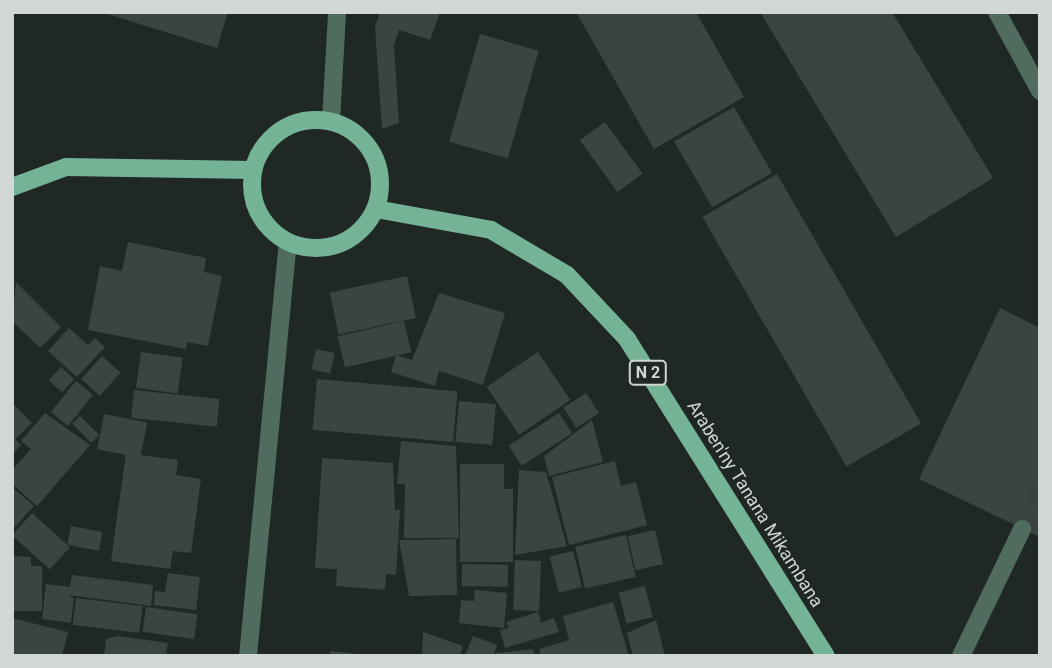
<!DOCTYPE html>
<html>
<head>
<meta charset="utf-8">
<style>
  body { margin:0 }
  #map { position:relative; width:1052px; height:668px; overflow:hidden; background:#1f2824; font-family:Roboto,sans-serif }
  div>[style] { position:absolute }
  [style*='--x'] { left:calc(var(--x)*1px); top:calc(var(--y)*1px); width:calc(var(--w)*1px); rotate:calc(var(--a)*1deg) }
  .building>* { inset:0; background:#3b4540; transform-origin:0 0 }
  .minor-tunnel>* { height:18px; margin-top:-9px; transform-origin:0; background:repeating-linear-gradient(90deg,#3a423e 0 18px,transparent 0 27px) }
  .minor>* { height:18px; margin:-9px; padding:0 9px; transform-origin:9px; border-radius:9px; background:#4f6c5e }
  .major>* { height:18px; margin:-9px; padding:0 9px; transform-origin:9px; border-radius:9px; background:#75b396 }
  .major>.ring { margin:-9px; padding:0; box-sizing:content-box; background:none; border:18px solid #75b396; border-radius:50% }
  span { translate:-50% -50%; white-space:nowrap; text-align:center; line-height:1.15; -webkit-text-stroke:5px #1f2824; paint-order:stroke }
  .shield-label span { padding:2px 5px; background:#1f2824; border:2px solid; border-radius:5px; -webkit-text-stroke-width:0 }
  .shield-label { font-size:16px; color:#d1d7d4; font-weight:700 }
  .street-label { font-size:18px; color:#d1d7d4 }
  .frame { position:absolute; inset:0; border:14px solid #d1d7d4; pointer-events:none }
</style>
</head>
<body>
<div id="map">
  <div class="building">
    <div style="clip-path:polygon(101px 12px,228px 12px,217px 48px)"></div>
    <div style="clip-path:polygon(380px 12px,440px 12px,430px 40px,399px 30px,394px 45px,399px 123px,382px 129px,375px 27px)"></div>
    <div style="clip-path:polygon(576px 12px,696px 12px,744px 97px,654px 149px)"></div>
    <div style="clip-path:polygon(760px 12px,892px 12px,993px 178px,896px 237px)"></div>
    <div style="left:480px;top:34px;width:61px;height:112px;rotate:16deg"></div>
    <div style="left:734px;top:107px;width:76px;height:69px;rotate:60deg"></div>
    <div style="left:605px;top:122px;width:64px;height:31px;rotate:54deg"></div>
    <div style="left:777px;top:174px;width:288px;height:86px;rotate:60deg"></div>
    <div style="clip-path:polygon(128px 242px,206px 258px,204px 272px,222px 276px,208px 346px,187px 342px,186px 349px,88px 330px,100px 266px,122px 271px)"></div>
    <div style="left:407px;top:276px;width:43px;height:79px;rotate:78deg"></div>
    <div style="clip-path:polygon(16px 282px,61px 327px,40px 348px,12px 321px)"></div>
    <div style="clip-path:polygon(439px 293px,505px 313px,483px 385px,439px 371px,435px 386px,391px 372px,396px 355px,412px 360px)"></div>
    <div style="clip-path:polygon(1000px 308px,1040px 328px,1040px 537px,919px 479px)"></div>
    <div style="left:404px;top:321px;width:32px;height:68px;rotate:77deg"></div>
    <div style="clip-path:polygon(69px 328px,88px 345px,95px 338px,105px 347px,77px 377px,48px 351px)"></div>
    <div style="left:316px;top:349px;width:19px;height:21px;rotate:12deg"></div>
    <div style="left:141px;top:352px;width:42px;height:36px;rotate:8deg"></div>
    <div style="left:538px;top:352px;width:58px;height:62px;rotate:56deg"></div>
    <div style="left:102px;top:356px;width:25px;height:31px;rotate:42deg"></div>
    <div style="left:61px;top:367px;width:18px;height:18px;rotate:43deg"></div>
    <div style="left:317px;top:379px;width:141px;height:51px;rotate:5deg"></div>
    <div style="left:76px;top:381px;width:22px;height:40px;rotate:39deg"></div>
    <div style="left:134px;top:390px;width:86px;height:28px;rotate:6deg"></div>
    <div style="left:586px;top:393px;width:24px;height:27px;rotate:57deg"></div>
    <div style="left:459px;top:401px;width:37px;height:41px;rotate:5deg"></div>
    <div style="clip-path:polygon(12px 403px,32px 423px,15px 439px,21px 445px,12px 454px)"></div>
    <div style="clip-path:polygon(45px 413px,90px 445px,37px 506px,12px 484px,12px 470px,31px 449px,21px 441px)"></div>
    <div style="left:559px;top:413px;width:24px;height:60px;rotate:57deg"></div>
    <div style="left:104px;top:414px;width:44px;height:36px;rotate:11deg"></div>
    <div style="left:80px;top:416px;width:27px;height:11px;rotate:45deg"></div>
    <div style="clip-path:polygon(592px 420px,603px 462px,549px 476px,544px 456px)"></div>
    <div style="clip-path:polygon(401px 441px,456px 446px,459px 538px,404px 538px,405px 484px,397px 484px)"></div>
    <div style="clip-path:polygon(126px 453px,178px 460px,176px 475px,201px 479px,191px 553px,173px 551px,170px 569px,111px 561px)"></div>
    <div style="clip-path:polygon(322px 458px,393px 463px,395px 510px,400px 510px,396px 575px,386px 574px,385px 590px,336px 586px,337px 569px,315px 568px)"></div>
    <div style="clip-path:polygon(615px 461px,621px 486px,636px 482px,647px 525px,569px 545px,552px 477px)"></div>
    <div style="clip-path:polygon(460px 464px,504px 464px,504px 489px,513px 489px,513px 562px,460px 562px)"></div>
    <div style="clip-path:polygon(519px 470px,546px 472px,567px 546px,515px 555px)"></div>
    <div style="clip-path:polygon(12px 487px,34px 506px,12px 530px)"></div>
    <div style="left:32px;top:513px;width:51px;height:30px;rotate:42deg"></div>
    <div style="left:71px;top:526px;width:32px;height:19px;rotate:11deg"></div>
    <div style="left:655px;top:530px;width:35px;height:28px;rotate:77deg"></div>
    <div style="left:626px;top:535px;width:43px;height:52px;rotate:77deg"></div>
    <div style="clip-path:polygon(456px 539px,457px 595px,409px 596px,399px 540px)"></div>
    <div style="left:573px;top:551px;width:37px;height:24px;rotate:76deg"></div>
    <div style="clip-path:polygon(12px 556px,31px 557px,31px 566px,42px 566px,42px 611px,12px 611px)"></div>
    <div style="left:515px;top:560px;width:26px;height:50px;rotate:2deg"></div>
    <div style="left:462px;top:564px;width:46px;height:22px;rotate:1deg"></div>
    <div style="clip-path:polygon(168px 573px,200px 577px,196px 610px,154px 605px,155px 591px,165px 592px)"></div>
    <div style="clip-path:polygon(72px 575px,153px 585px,151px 606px,68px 595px,74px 599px,71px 623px,42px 619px,46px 584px,70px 587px)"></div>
    <div style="left:645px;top:586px;width:32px;height:27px;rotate:76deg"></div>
    <div style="clip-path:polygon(475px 590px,507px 593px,504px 628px,459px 623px,461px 600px,474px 601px)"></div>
    <div style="left:76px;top:598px;width:67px;height:27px;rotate:7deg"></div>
    <div style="clip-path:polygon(613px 602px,629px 656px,541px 656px,539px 649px,569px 640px,563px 616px)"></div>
    <div style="left:146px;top:607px;width:52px;height:25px;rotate:8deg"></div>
    <div style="clip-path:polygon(538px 612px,541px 623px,554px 618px,559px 632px,505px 648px,500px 630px,509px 628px,506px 622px)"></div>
    <div style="clip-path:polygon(12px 618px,68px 632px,62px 656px,12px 656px)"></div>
    <div style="clip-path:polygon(656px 620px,665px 656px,633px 656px,627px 633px)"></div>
    <div style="clip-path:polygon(423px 632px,463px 646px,460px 656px,422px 656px)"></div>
    <div style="clip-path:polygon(118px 636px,168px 643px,166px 653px,173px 656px,104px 656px,106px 639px)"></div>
    <div style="clip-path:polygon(473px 636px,497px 645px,493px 656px,465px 656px)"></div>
    <div style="clip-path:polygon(533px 649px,535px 656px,495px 656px,496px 653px)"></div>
    <div style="clip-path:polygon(330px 651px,359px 654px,359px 656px,330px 656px)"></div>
  </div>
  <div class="minor-tunnel">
    <div style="--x:1022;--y:529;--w:47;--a:-67.3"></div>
  </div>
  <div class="minor">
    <div style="--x:997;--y:12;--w:90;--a:61.4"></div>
    <div style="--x:331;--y:121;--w:109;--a:-86.8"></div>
    <div style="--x:248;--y:656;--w:415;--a:-84.5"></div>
    <div style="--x:961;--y:656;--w:141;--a:-64.3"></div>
  </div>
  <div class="major">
    <div class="ring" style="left:252px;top:120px;width:110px;height:110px"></div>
    <div style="--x:12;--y:187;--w:58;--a:-20.3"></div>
    <div style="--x:66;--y:167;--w:187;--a:0.9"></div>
    <div style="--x:376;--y:209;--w:117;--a:10.3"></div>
    <div style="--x:491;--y:230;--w:88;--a:30.6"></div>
    <div style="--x:567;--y:275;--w:88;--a:46.8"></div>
    <div style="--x:627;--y:339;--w:374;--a:57.9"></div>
  </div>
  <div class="shield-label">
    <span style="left:648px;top:373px">N 2</span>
  </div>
  <div class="street-label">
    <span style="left:755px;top:504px;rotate:58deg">Araben'ny Tanana Mikambana</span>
  </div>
  <div class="frame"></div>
</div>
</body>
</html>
